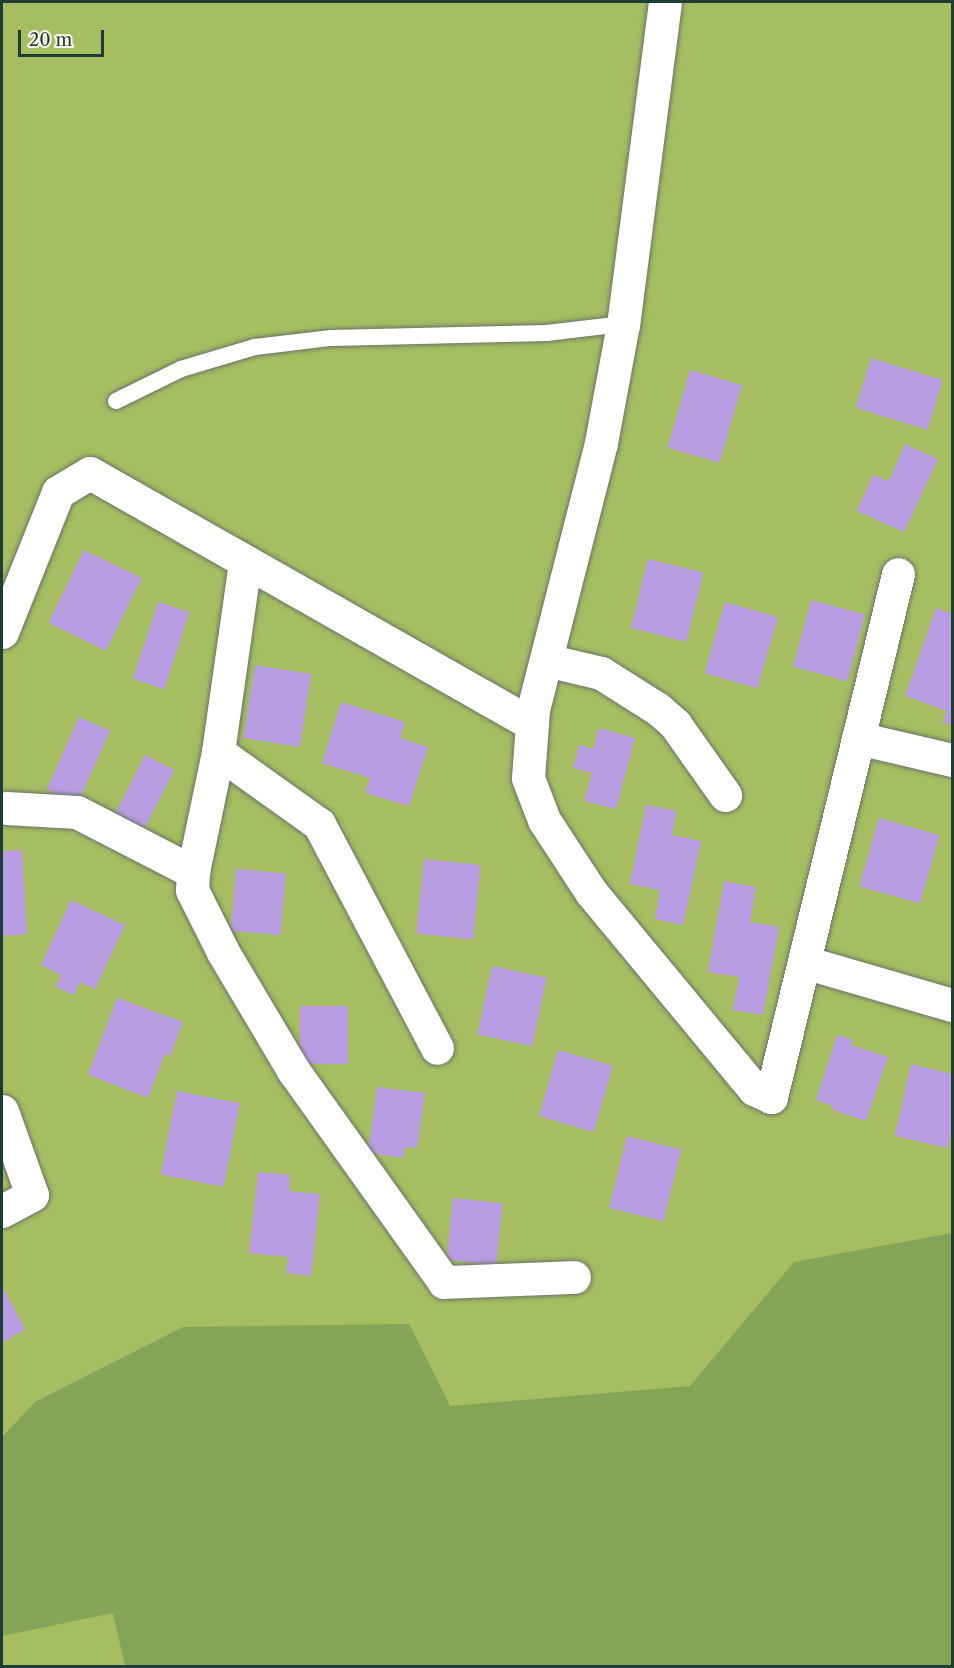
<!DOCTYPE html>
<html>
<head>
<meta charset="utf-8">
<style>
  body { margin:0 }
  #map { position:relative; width:954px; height:1668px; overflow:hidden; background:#f3ddc0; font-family:"Libre Caslon Text",serif }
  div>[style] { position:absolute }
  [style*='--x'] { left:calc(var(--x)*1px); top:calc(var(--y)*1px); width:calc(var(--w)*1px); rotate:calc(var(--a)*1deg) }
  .green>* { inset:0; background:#a6bd62; transform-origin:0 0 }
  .forest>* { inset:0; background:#84a458 }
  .building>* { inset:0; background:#b99de3; transform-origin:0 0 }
  .roads { filter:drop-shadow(0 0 2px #697565) drop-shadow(0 0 2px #697565) }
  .lane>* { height:16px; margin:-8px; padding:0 8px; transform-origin:8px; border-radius:8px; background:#fff }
  .street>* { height:33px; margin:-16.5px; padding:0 16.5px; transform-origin:16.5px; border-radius:16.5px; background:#fff }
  span { translate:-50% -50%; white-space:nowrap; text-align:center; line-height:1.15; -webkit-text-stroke:4.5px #fbf7ec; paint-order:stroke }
  .frame { position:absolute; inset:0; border:3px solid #1f3d34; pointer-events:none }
  .scale { position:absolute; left:18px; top:30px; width:86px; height:27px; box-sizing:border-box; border:3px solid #1f3d34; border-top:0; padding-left:8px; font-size:18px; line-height:21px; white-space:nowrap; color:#1f3d34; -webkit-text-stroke:4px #fbf7ec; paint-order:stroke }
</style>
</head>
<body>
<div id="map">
  <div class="green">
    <div style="left:2px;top:2px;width:950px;height:1664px"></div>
  </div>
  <div class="forest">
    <div style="clip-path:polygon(952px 1233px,952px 1666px,125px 1666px,113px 1613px,2px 1636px,2px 1437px,35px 1402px,183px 1327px,409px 1324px,450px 1406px,690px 1386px,794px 1262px)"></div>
  </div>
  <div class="building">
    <div style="left:871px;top:358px;width:75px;height:52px;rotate:17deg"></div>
    <div style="left:690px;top:370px;width:54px;height:81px;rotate:16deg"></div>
    <div style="clip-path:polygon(905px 444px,938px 459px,904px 532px,857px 511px,873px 475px,889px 481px)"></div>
    <div style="left:84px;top:550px;width:64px;height:81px;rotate:26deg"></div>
    <div style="left:648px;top:559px;width:57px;height:71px;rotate:14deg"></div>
    <div style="left:811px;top:600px;width:56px;height:69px;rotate:15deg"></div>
    <div style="left:158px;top:602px;width:33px;height:81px;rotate:18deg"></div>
    <div style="left:725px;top:602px;width:55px;height:74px;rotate:16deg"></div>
    <div style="clip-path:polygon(936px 608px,952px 614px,952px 725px,943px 722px,947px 711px,905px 696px)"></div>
    <div style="left:255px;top:665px;width:57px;height:74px;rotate:9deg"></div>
    <div style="clip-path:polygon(341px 702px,405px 722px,400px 738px,428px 747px,409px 806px,365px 793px,370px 778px,322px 763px)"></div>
    <div style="left:79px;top:717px;width:34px;height:79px;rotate:24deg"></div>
    <div style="clip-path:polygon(599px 728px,635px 738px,616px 809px,584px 801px,592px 773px,573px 768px,579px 745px,593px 749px)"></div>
    <div style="left:145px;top:755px;width:33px;height:77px;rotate:27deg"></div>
    <div style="clip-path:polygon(646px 805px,677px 811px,672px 835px,701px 841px,683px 925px,655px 919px,660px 890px,630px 884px)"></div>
    <div style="left:879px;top:818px;width:63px;height:71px;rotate:16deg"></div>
    <div style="clip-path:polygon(22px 850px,27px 934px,2px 936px,2px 851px)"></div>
    <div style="left:424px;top:859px;width:57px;height:75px;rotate:6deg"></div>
    <div style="left:236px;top:869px;width:50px;height:62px;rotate:5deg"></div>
    <div style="clip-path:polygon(724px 881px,756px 887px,750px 922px,779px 927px,763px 1015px,733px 1010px,739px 977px,708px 972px)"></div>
    <div style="clip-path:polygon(71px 900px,125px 925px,95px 989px,80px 982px,74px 995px,56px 987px,61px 975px,41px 965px)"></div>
    <div style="left:492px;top:966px;width:56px;height:70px;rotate:12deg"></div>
    <div style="clip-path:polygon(117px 998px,183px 1022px,170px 1056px,165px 1054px,148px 1098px,88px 1075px)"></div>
    <div style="left:300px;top:1006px;width:48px;height:58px"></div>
    <div style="clip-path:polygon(837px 1035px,853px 1040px,851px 1045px,888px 1057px,866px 1121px,832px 1110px,833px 1106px,816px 1100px)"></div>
    <div style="left:558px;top:1050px;width:57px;height:69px;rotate:16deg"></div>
    <div style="clip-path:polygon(911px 1064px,952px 1074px,952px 1127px,948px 1148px,895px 1136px)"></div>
    <div style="clip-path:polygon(377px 1087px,425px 1093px,417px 1148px,405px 1147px,403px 1158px,368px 1153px)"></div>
    <div style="left:177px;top:1091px;width:64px;height:85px;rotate:11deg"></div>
    <div style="left:627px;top:1136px;width:56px;height:74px;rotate:14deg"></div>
    <div style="clip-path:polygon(258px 1172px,290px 1175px,289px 1191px,320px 1194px,311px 1276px,286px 1273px,288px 1257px,249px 1253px)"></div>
    <div style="left:453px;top:1198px;width:50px;height:62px;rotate:6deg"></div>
    <div style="clip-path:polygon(2px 1286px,25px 1329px,2px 1343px)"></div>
  </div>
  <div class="roads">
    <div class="lane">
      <div style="--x:116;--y:401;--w:72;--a:-26.2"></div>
      <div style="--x:181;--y:369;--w:77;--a:-16.6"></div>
      <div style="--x:255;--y:347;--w:77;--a:-6.8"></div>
      <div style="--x:331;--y:338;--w:216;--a:-1.3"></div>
      <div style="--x:547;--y:333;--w:77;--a:-6.8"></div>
    </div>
    <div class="street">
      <div style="--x:665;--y:2;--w:325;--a:97.4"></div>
      <div style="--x:623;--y:324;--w:121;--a:100.5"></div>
      <div style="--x:601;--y:443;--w:276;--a:104.3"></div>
      <div style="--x:533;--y:710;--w:68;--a:94.2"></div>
      <div style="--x:528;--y:778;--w:45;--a:69.1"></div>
      <div style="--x:544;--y:820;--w:86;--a:56.9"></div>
      <div style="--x:591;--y:892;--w:256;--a:50.4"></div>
      <div style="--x:754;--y:1089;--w:19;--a:25"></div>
      <div style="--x:771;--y:1097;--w:538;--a:-76.35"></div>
      <div style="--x:245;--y:562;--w:192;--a:98.1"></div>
      <div style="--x:218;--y:752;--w:123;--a:101.8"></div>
      <div style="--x:193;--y:872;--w:18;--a:93"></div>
      <div style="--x:192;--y:890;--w:69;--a:63.4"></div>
      <div style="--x:223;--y:952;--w:137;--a:59.3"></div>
      <div style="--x:293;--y:1070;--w:260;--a:54.5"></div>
      <div style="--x:444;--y:1282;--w:130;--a:-2.2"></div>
      <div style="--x:2;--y:632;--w:151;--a:-68.2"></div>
      <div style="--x:58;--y:492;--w:37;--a:-31"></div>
      <div style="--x:90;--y:473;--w:508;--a:29.59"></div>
      <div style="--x:546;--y:660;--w:57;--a:13.3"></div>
      <div style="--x:601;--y:673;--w:67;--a:32.3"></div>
      <div style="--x:658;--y:709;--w:23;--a:41"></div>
      <div style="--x:675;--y:724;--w:87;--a:54.8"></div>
      <div style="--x:858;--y:738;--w:97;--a:13.2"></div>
      <div style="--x:218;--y:752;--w:124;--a:35.5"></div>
      <div style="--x:319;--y:824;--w:253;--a:62.2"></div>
      <div style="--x:6;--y:808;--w:71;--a:3.2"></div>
      <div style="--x:77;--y:812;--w:131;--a:27.3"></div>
      <div style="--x:804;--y:962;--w:154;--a:16.2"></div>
      <div style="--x:2;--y:1111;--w:89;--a:70.3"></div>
      <div style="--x:32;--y:1195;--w:34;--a:152"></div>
    </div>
  </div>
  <div class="frame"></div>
  <div class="scale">20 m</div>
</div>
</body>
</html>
